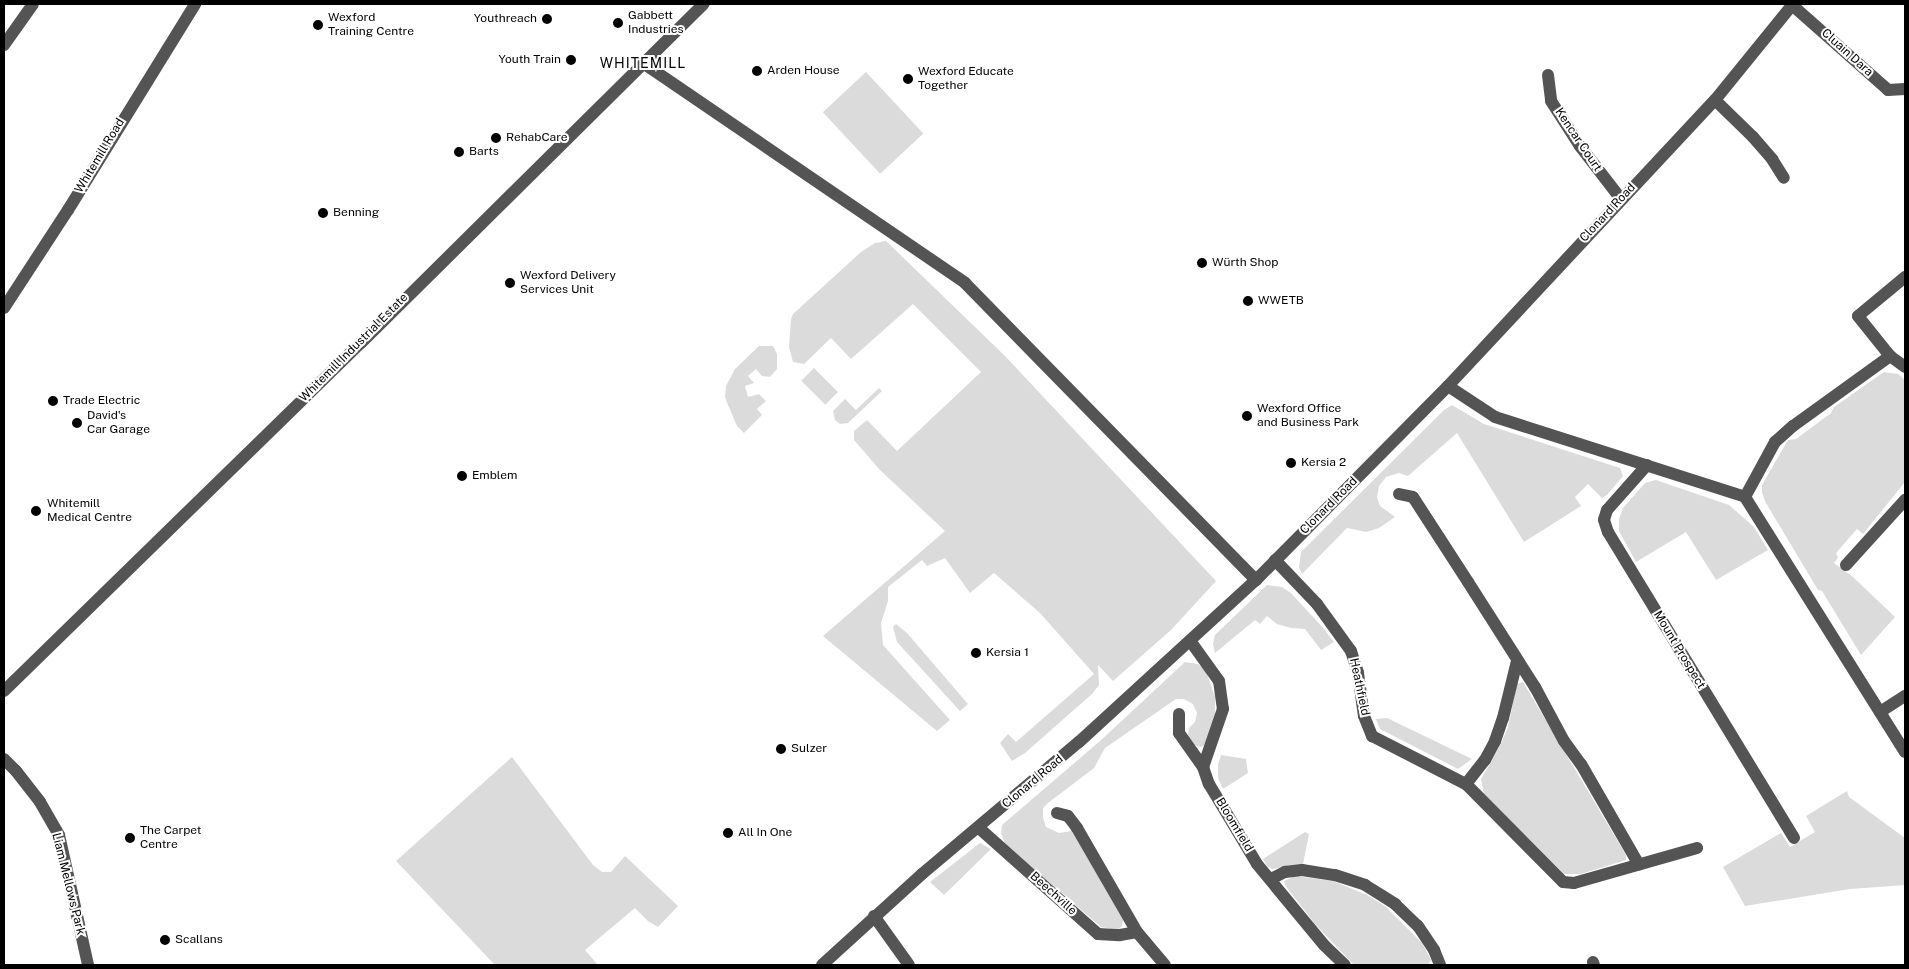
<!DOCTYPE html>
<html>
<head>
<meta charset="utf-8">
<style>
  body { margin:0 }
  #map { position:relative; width:1909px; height:969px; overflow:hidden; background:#fff; font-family:"Public Sans",sans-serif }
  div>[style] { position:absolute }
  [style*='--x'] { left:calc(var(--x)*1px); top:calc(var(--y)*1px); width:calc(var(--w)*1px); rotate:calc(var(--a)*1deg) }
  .green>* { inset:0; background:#dbdbdb; transform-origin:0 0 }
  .minor>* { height:12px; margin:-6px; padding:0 6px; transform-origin:6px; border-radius:6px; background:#545454 }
  .dots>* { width:14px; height:14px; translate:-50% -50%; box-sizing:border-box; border:2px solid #fff; border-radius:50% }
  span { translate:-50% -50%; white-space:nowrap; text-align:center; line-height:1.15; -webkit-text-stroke:4px #fff; paint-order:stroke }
  .poi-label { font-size:12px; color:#000 }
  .left { translate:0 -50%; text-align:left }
  .right { translate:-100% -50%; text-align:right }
  .street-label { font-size:12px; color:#000 }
  .neighbourhood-label { font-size:14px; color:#000; letter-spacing:1px }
  .frame { position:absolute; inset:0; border:5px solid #000; pointer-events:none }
</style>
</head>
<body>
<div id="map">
  <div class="green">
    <div style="left:866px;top:72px;width:84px;height:59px;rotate:47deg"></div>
    <div style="clip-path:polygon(886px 241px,1005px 356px,1216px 581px,1171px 630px,1113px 681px,1098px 665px,1099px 685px,1092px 694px,1025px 753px,1012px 761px,1000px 743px,1008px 734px,1016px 742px,1094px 674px,1040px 613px,994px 573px,970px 593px,945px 558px,927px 566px,922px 560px,888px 587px,888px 601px,881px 623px,883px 645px,950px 720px,937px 731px,823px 636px,945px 531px,879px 469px,854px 440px,854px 431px,867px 420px,897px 451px,981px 372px,913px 304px,851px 359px,831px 338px,804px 364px,793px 362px,789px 347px,791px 319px,793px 314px,861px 252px,875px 243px)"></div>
    <div style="clip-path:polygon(759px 346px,773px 346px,777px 354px,777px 369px,770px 377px,762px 376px,756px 369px,748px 376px,754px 383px,745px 386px,748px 397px,759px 394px,766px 401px,757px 409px,762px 415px,744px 433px,737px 426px,728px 405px,725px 397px,726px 386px,735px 369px)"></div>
    <div style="left:814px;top:368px;width:34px;height:18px;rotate:45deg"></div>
    <div style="clip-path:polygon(1884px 372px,1898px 374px,1905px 380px,1905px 482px,1863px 534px,1857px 529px,1836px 553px,1838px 558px,1834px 563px,1853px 577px,1895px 617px,1861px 655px,1822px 591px,1818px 590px,1766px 503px,1762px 493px,1762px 485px,1788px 440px,1796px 439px,1831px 413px,1834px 407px)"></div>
    <div style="clip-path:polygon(879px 388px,882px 391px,848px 423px,840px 424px,835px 420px,833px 411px,845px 399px,856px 410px)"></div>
    <div style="clip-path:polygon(1452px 405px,1484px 424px,1620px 468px,1623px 476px,1607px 495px,1602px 498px,1588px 484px,1575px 497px,1581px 506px,1524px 542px,1457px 433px,1408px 476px,1399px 473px,1386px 477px,1379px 486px,1377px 497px,1380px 506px,1395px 517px,1379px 528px,1366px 532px,1347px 528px,1302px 574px,1299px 567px,1301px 552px,1444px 410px)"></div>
    <div style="clip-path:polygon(1656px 480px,1729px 505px,1754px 527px,1768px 550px,1716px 580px,1686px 532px,1636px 562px,1619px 531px,1619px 519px,1623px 508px,1645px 483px)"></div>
    <div style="clip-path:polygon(1267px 585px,1282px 587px,1291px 593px,1325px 630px,1334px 642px,1321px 650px,1305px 629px,1291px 628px,1277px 624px,1267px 616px,1260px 624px,1255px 620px,1215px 653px,1213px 644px,1215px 635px)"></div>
    <div style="clip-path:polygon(896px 624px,907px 633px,968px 704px,960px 711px,897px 642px,893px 627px)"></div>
    <div style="clip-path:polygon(1185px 662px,1198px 664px,1206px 671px,1215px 697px,1215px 715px,1206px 745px,1200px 747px,1194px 745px,1188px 735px,1189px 728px,1195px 722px,1197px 713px,1193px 704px,1184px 699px,1176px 699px,1105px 748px,1094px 768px,1048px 803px,1043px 808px,1043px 818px,1046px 827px,1059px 833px,1072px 831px,1123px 920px,1122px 926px,1117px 930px,1101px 927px,1005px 844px,1001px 833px,1002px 825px,1100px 741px)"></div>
    <div style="clip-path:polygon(1523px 682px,1626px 855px,1626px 860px,1581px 874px,1564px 874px,1484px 794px,1481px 779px,1499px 748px,1508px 727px,1517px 684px)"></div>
    <div style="clip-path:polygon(1387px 718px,1472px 759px,1458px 769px,1380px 729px,1376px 719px)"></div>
    <div style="clip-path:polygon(1221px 755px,1246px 759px,1248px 773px,1223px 789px,1218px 778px,1218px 765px)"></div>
    <div style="clip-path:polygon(512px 757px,593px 865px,602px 872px,611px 872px,625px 856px,678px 906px,658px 927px,648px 921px,635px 908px,585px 950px,598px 965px,495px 965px,396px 861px)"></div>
    <div style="clip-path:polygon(1847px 791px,1849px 797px,1905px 838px,1905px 885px,1850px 889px,1745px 906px,1723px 867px,1781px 833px,1790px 847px,1815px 832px,1806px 816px)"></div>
    <div style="clip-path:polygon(1305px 832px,1309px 834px,1303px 864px,1272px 869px,1267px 866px,1263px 859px)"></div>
    <div style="clip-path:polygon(980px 843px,991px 849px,944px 895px,930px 882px)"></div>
    <div style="clip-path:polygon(1295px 876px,1333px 881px,1367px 895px,1385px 906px,1422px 943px,1431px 960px,1428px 965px,1354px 965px,1315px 924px,1285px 885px,1284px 881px)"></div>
  </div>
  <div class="minor">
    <div style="--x:1792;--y:5;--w:128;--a:41.5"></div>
    <div style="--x:1888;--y:90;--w:17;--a:-3"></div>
    <div style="--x:4;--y:45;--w:50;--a:-54.7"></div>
    <div style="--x:643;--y:63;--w:390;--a:34.3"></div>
    <div style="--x:965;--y:283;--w:416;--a:45.6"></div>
    <div style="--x:1548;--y:75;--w:26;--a:83"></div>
    <div style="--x:1551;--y:101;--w:54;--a:57.2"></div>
    <div style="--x:1580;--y:146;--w:67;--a:52.3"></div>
    <div style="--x:1715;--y:100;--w:53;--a:44.2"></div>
    <div style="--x:1753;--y:137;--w:29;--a:49"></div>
    <div style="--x:1772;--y:159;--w:22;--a:58"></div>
    <div style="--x:4;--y:308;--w:117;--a:-56.9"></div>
    <div style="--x:68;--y:210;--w:242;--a:-58.3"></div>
    <div style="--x:1890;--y:356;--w:51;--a:-128.7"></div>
    <div style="--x:1858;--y:316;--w:61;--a:-39.7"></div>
    <div style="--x:1448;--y:386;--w:56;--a:33.4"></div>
    <div style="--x:1495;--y:417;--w:262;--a:17.7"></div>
    <div style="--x:1745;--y:497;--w:301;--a:57.9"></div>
    <div style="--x:1647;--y:465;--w:60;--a:131.6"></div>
    <div style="--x:1607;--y:510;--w:10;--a:107"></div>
    <div style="--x:1604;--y:520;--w:13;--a:72"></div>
    <div style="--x:1608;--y:532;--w:358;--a:58.7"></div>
    <div style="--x:1399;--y:494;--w:14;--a:12"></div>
    <div style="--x:1413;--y:497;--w:101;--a:57.1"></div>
    <div style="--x:1468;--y:582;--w:125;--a:57.5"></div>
    <div style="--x:1535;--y:687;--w:61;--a:61.8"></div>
    <div style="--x:1564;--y:741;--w:29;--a:54"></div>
    <div style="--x:1581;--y:764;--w:116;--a:60.1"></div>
    <div style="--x:1745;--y:497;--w:63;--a:-61.4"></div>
    <div style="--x:1775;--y:442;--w:24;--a:-42"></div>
    <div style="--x:1793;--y:426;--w:120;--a:-35.8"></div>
    <div style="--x:1890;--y:356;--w:19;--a:36"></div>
    <div style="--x:1275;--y:560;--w:61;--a:46.3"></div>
    <div style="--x:1317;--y:604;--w:58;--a:54.1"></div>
    <div style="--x:1351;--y:651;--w:23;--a:72"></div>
    <div style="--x:1358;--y:673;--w:43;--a:82.1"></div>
    <div style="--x:1364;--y:716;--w:22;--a:68"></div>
    <div style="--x:1372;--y:736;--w:106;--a:27.1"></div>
    <div style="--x:1466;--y:784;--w:138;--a:45.3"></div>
    <div style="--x:1563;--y:882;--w:11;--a:5"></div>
    <div style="--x:1574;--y:883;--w:128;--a:-15.9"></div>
    <div style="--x:1846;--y:565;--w:88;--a:-47.8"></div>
    <div style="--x:1191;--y:642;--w:48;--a:54.3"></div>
    <div style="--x:1219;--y:681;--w:28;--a:82"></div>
    <div style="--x:1223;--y:709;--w:61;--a:109"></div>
    <div style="--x:1203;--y:767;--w:18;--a:71"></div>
    <div style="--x:1209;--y:784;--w:93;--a:59"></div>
    <div style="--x:1257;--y:864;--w:105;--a:50.4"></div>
    <div style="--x:1324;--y:945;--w:29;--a:44"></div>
    <div style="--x:4;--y:691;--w:499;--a:-44.3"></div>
    <div style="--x:361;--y:343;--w:482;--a:-44.7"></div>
    <div style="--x:1880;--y:712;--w:30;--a:-33"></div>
    <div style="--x:1179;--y:714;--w:19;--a:90"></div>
    <div style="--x:1179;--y:733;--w:42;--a:54.8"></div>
    <div style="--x:4;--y:759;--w:17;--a:45"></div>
    <div style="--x:16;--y:771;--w:39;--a:52"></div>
    <div style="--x:40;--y:802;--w:38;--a:60"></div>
    <div style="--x:59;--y:835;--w:133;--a:77.4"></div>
    <div style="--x:1466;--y:784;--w:31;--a:-52"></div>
    <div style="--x:1485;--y:760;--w:21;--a:-62"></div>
    <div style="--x:1495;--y:741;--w:24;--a:-71"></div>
    <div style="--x:1503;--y:718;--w:59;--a:-76.2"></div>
    <div style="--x:1057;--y:813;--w:11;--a:15"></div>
    <div style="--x:1068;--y:816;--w:15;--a:53"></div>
    <div style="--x:1077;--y:828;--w:120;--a:60"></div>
    <div style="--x:979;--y:828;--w:159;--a:41.7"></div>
    <div style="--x:1098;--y:934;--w:22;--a:3"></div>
    <div style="--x:1120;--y:935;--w:17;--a:-10"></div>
    <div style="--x:1137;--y:932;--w:43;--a:49.7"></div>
    <div style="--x:1271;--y:879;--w:16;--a:-27"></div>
    <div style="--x:1285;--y:872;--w:17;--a:-7"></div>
    <div style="--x:1302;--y:870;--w:33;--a:9"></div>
    <div style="--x:1335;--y:875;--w:32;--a:18"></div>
    <div style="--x:1365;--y:885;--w:36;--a:32"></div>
    <div style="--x:1395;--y:904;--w:32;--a:44"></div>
    <div style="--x:1418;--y:926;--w:29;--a:56"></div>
    <div style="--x:1434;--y:950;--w:16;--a:68"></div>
    <div style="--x:874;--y:916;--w:60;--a:54.5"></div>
    <div style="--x:1593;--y:962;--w:3;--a:72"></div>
    <div style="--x:822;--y:965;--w:135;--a:-42.3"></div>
    <div style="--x:922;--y:874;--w:205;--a:-40.1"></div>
    <div style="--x:1079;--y:742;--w:240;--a:-42.5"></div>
    <div style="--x:1256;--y:580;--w:273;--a:-45.3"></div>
    <div style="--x:1448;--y:386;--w:391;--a:-47"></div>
    <div style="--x:1715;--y:100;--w:124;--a:-50.9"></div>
  </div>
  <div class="dots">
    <div style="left:547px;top:19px;background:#000"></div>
    <div style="left:618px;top:23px;background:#000"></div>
    <div style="left:318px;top:25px;background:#000"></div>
    <div style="left:571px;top:60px;background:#000"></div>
    <div style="left:757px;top:71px;background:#000"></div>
    <div style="left:908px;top:79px;background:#000"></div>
    <div style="left:496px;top:138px;background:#000"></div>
    <div style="left:459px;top:152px;background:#000"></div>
    <div style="left:323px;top:213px;background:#000"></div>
    <div style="left:1202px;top:263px;background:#000"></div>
    <div style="left:510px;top:283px;background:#000"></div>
    <div style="left:1248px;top:301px;background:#000"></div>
    <div style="left:53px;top:401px;background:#000"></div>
    <div style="left:1247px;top:416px;background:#000"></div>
    <div style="left:77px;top:423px;background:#000"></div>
    <div style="left:1291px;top:463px;background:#000"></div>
    <div style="left:462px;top:476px;background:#000"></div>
    <div style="left:36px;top:511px;background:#000"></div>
    <div style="left:976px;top:653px;background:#000"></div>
    <div style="left:781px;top:749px;background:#000"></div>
    <div style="left:728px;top:833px;background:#000"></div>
    <div style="left:130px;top:838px;background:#000"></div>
    <div style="left:165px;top:940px;background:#000"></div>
  </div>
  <div class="poi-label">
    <span class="left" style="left:628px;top:23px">Gabbett<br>Industries</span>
    <span class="left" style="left:328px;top:25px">Wexford<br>Training Centre</span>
    <span class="right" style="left:537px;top:19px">Youthreach</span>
    <span class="right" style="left:561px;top:60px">Youth Train</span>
    <span class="left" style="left:767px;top:71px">Arden House</span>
    <span class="left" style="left:918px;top:79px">Wexford Educate<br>Together</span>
    <span class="left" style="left:506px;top:138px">RehabCare</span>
    <span class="left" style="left:469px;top:152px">Barts</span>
    <span class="left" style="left:333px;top:213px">Benning</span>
    <span class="left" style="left:1212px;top:263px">Würth Shop</span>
    <span class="left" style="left:520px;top:283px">Wexford Delivery<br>Services Unit</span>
    <span class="left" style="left:1258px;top:301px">WWETB</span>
    <span class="left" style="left:63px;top:401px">Trade Electric</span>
    <span class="left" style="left:1257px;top:416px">Wexford Office<br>and Business Park</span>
    <span class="left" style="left:87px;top:423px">David's<br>Car Garage</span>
    <span class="left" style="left:1301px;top:463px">Kersia 2</span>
    <span class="left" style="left:472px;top:476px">Emblem</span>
    <span class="left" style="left:47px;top:511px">Whitemill<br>Medical Centre</span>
    <span class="left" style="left:986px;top:653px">Kersia 1</span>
    <span class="left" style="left:791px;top:749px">Sulzer</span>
    <span class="left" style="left:140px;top:838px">The Carpet<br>Centre</span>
    <span class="left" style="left:738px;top:833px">All In One</span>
    <span class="left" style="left:175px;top:940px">Scallans</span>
  </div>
  <div class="street-label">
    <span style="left:1847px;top:53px;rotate:42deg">Cluain Dara</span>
    <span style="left:1578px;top:140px;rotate:56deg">Kencar Court</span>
    <span style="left:100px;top:156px;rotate:-59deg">Whitemill Road</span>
    <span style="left:1608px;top:213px;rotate:-47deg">Clonard Road</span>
    <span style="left:354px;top:348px;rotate:-45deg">Whitemill Industrial Estate</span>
    <span style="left:1329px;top:506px;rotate:-45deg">Clonard Road</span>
    <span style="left:1679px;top:650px;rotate:59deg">Mount Prospect</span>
    <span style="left:1359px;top:687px;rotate:78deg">Heathfield</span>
    <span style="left:1033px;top:782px;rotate:-40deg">Clonard Road</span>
    <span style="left:1234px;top:825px;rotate:59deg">Bloomfield</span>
    <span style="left:68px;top:884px;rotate:76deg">Liam Mellows Park</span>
    <span style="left:1053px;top:894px;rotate:42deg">Beechville</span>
  </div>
  <div class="neighbourhood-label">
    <span style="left:643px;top:63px">WHITEMILL</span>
  </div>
  <div class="frame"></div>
</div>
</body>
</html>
